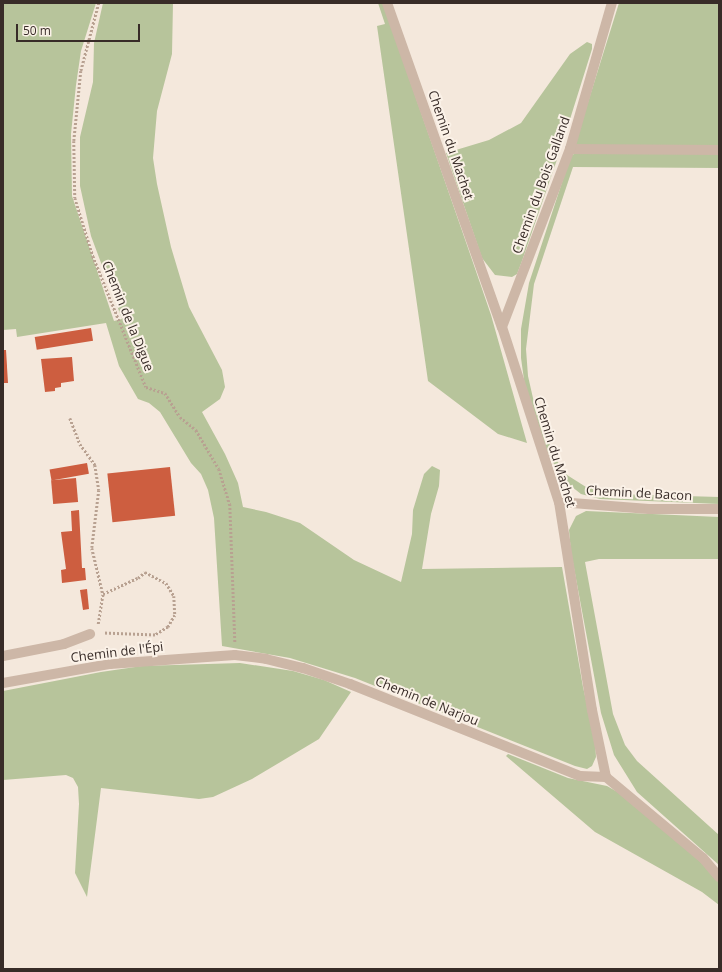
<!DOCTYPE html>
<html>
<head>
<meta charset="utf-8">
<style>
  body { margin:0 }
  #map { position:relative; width:722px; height:972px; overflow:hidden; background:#f4e8dc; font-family:"Open Sans",sans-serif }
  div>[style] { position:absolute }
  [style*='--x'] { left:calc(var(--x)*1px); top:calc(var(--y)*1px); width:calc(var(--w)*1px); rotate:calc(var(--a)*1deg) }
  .green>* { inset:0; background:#b7c49b }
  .building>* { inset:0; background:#cd5e40; transform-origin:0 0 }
  .path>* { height:2.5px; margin-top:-1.25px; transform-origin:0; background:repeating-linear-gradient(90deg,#b8a191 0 2px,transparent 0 4px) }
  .minor>* { height:10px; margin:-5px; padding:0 5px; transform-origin:5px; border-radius:5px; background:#cdb7a7 }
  span { translate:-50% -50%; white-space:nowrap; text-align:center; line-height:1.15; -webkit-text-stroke:4px #fbf2e8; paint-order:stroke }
  .street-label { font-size:13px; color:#382c28 }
  .frame { position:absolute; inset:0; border:4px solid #382c28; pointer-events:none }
  .scale { position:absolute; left:16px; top:24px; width:124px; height:18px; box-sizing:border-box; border:2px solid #382c28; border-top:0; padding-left:5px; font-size:12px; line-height:14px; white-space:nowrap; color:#382c28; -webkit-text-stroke:3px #fbf2e8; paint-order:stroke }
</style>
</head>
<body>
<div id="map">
  <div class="green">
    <div style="clip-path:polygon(3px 3px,96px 3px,81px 51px,76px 85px,71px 134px,72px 196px,114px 321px,122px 319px,91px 236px,80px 186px,80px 137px,93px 82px,94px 43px,103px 3px,173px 3px,172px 54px,157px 111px,153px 158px,157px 184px,171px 247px,189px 307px,222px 370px,225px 387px,220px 399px,202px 412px,225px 454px,238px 483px,243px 507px,266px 512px,300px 523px,354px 560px,401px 582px,412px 534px,413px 510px,424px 474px,432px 466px,440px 470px,439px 486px,431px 514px,422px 569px,562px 567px,583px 687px,595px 740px,596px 757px,592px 766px,587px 769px,575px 766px,355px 678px,290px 658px,222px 646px,214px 518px,208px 490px,201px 474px,191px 463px,160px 412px,149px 403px,138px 399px,119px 366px,106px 323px,17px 337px,16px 329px,3px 330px)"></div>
    <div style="clip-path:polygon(378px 3px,383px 3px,468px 248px,491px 315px,527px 443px,498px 434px,428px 381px,377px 26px,385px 24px)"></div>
    <div style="clip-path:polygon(619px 3px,719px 3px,719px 147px,574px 147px)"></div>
    <div style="clip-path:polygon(587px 42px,592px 44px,592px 49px,561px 148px,522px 261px,517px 274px,512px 277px,495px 275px,482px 258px,446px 153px,489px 140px,521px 123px,570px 54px)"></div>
    <div style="clip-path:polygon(581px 152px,719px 154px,719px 168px,573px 167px,534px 284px,526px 349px,528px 376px,535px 407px,555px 458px,567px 475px,586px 487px,617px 494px,719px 497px,719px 504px,600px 499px,581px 494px,562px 479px,546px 449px,525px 387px,521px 358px,521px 329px,529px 283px,571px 155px)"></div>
    <div style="clip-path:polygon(586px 511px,719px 517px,719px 559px,599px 559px,585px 562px,613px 714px,625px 745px,637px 761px,719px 835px,719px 865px,637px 792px,614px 755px,601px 713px,571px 552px,569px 530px,576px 516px)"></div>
    <div style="clip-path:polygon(240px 663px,293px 671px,324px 680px,351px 692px,319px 739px,252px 779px,213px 797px,199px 799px,101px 788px,87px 897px,75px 873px,79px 804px,78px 787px,73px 778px,66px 775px,3px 780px,3px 691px,101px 672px,142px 666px)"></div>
    <div style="clip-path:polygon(508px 754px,568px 778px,607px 786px,621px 794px,710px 869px,719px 881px,719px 905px,702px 892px,595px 832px,506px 756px)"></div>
  </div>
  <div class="building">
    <div style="left:91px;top:328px;width:13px;height:57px;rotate:81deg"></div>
    <div style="clip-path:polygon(3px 350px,6px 350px,8px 383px,3px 383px)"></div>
    <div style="clip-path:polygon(72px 357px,74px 381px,61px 383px,61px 387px,55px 388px,55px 391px,45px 392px,41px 359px)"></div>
    <div style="left:87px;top:463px;width:11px;height:38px;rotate:80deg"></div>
    <div style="left:170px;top:467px;width:49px;height:63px;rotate:84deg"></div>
    <div style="left:76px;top:478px;width:24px;height:25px;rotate:85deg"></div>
    <div style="clip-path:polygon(79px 510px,82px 568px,85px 568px,86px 580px,62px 583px,61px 570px,66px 569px,61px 532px,72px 531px,71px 511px)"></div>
    <div style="clip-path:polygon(87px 589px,89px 609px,83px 610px,80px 590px)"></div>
  </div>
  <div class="path">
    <div style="--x:99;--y:3;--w:70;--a:104.8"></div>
    <div style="--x:81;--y:71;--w:70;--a:95.7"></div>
    <div style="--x:74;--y:141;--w:57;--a:89"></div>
    <div style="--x:75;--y:198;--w:61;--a:72.8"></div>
    <div style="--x:93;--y:256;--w:141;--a:68"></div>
    <div style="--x:146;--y:387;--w:20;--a:18"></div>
    <div style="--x:165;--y:393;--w:28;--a:58"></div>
    <div style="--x:180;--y:417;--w:21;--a:39"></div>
    <div style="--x:196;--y:430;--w:45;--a:59.5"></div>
    <div style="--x:219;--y:469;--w:37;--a:73"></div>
    <div style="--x:230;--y:504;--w:139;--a:87.9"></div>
    <div style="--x:70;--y:418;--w:28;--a:69"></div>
    <div style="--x:80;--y:444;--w:26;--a:54"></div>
    <div style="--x:95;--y:465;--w:25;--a:81"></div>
    <div style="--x:99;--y:490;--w:58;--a:96.9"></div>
    <div style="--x:92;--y:548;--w:47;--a:76.6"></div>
    <div style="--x:98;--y:624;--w:30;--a:-81"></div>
    <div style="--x:103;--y:594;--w:38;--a:-25"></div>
    <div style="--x:138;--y:578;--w:9;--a:-41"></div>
    <div style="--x:145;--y:572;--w:24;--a:28"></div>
    <div style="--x:166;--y:583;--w:15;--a:58"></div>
    <div style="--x:174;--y:596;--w:19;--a:87"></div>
    <div style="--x:175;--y:615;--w:14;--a:120"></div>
    <div style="--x:168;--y:627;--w:15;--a:148"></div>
    <div style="--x:155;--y:635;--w:52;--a:-177.8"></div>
  </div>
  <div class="minor">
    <div style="--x:387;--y:3;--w:344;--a:70.5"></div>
    <div style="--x:502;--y:327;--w:184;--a:72"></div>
    <div style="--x:559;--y:502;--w:211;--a:81"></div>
    <div style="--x:592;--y:710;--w:68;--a:78.2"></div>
    <div style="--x:606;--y:777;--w:126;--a:39.9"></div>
    <div style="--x:703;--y:858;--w:25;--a:50"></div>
    <div style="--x:570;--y:149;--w:149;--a:0.4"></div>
    <div style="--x:502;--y:327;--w:191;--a:-69.1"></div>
    <div style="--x:570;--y:149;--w:152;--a:-74"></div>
    <div style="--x:559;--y:502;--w:90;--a:4.4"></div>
    <div style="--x:649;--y:509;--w:70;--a:0"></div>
    <div style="--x:3;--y:656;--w:62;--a:-11.1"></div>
    <div style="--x:64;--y:644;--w:28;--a:-21"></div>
    <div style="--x:3;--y:683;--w:109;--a:-10.1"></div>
    <div style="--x:110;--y:664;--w:125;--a:-4.1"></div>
    <div style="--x:235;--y:655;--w:31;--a:7"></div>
    <div style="--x:266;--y:659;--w:38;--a:14"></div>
    <div style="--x:303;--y:668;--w:50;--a:18.8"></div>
    <div style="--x:350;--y:684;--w:248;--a:21.8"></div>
    <div style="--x:580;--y:776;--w:26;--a:2"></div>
  </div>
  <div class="street-label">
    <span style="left:451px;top:145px;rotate:71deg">Chemin du Machet</span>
    <span style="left:541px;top:185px;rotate:-70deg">Chemin du Bois Galland</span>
    <span style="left:128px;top:316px;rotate:68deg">Chemin de la Digue</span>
    <span style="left:555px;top:452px;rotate:73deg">Chemin du Machet</span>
    <span style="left:639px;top:493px;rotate:3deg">Chemin de Bacon</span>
    <span style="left:117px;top:652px;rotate:-7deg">Chemin de l'Épi</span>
    <span style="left:427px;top:701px;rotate:22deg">Chemin de Narjou</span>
  </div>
  <div class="frame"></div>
  <div class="scale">50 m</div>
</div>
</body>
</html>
